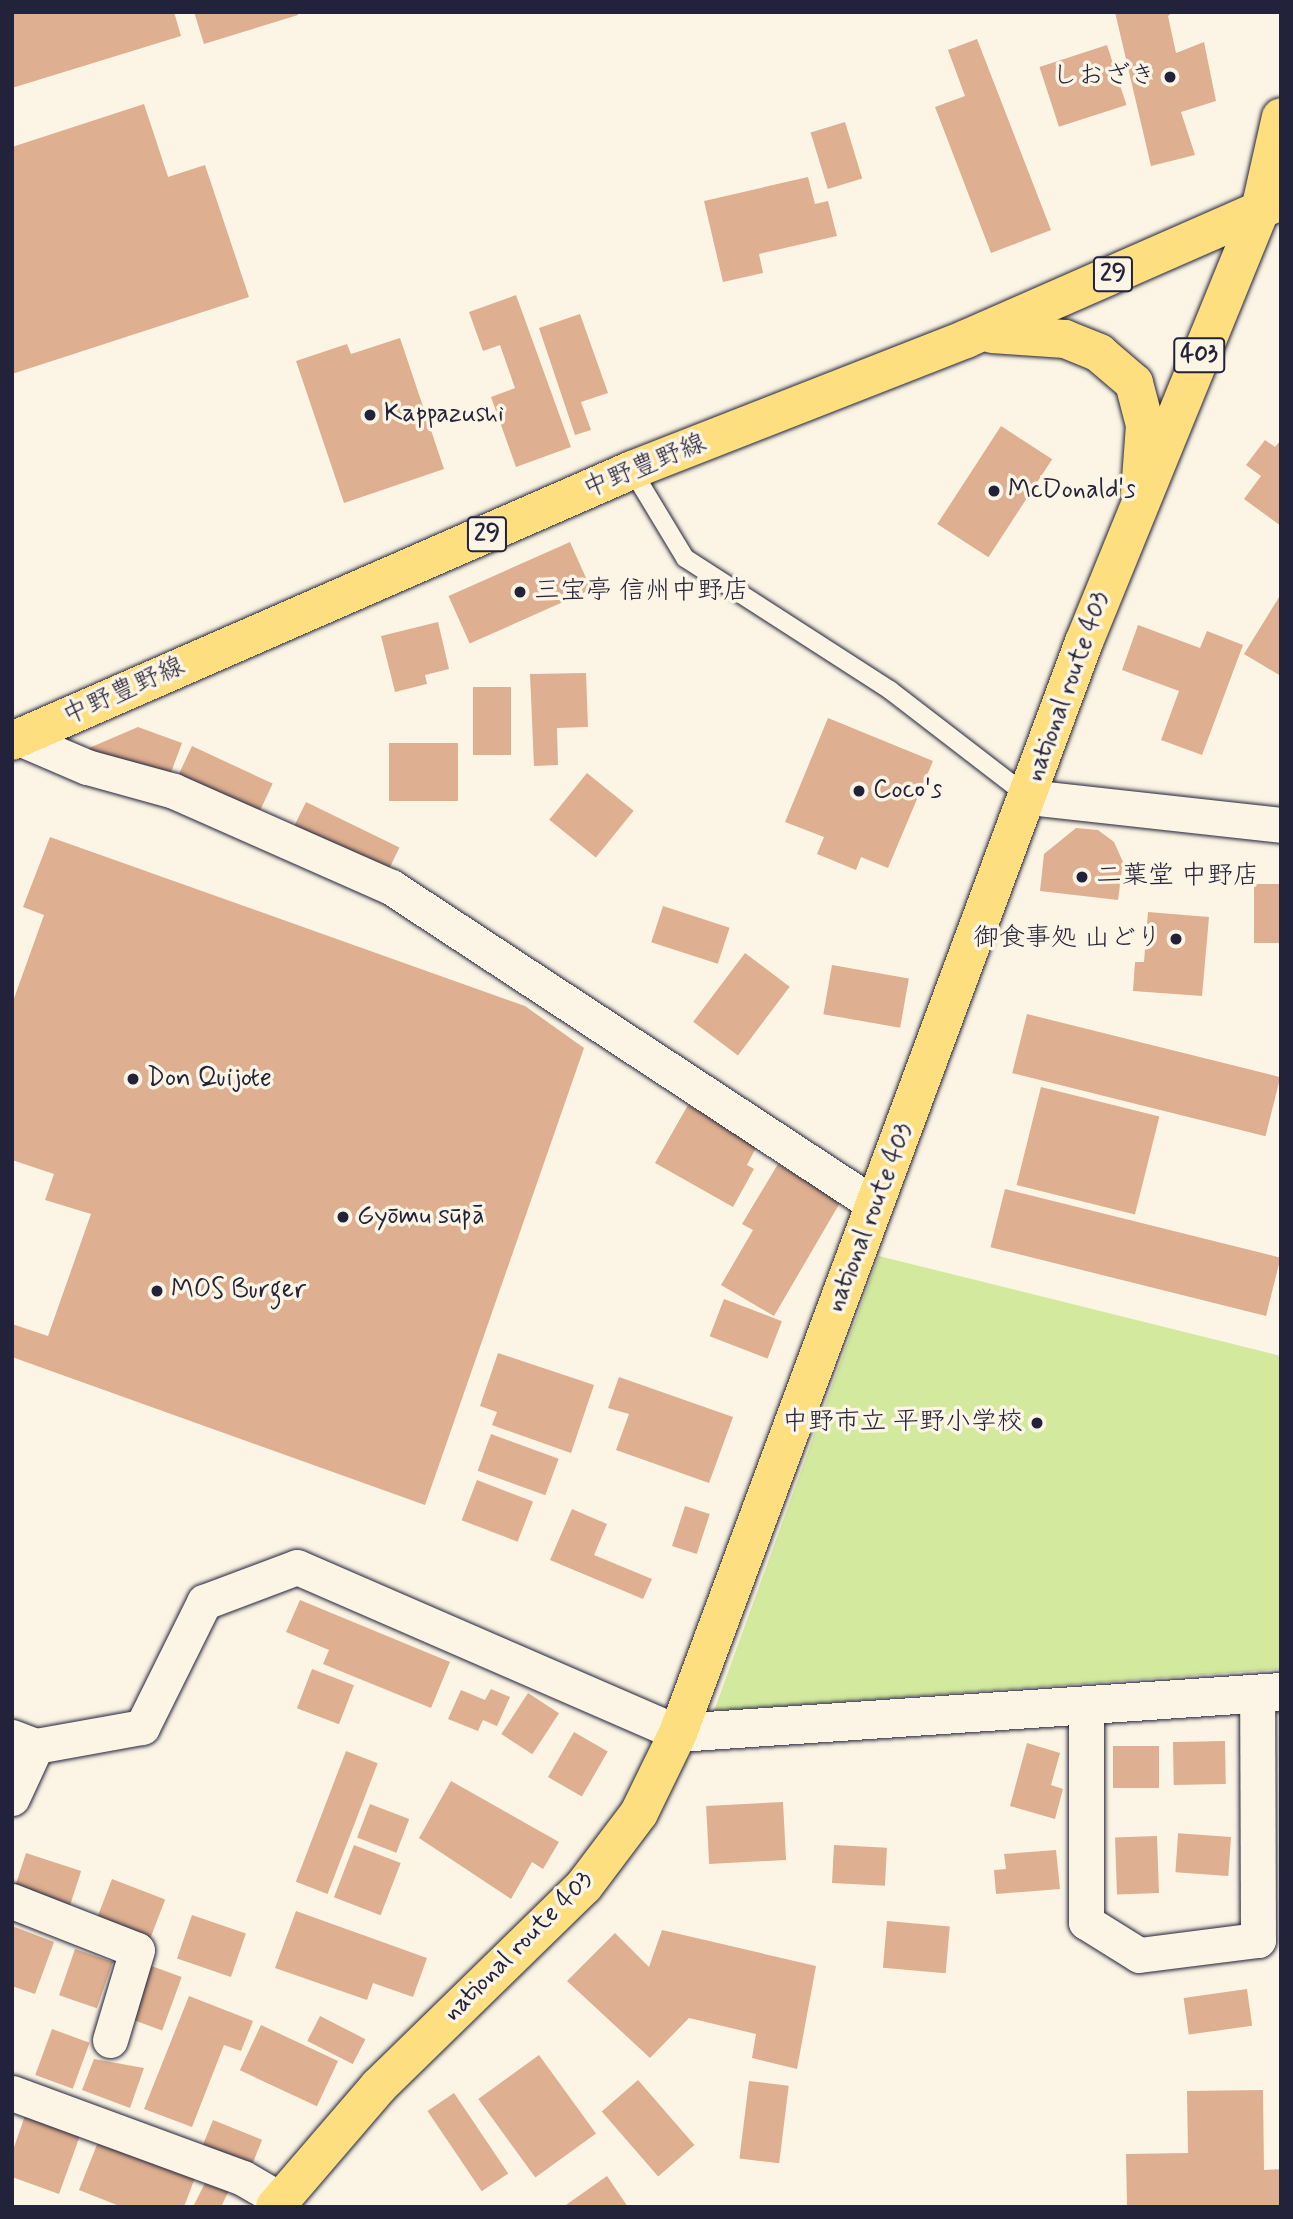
<!DOCTYPE html>
<html>
<head>
<meta charset="utf-8">
<style>
  body { margin:0 }
  #map { position:relative; width:1293px; height:2219px; overflow:hidden; background:#fcf5e5; font-family:Mynerve,"Klee One",sans-serif }
  div>[style] { position:absolute }
  [style*='--x'] { left:calc(var(--x)*1px); top:calc(var(--y)*1px); width:calc(var(--w)*1px); rotate:calc(var(--a)*1deg) }
  .green>* { inset:0; background:#d3e99e }
  .building>* { inset:0; background:#deaf90; transform-origin:0 0 }
  .roads { filter:drop-shadow(0 0 2px #22223b) drop-shadow(0 0 2px #22223b) }
  .lane>* { height:18px; margin:-9px; padding:0 9px; transform-origin:9px; border-radius:9px; background:#fcf5e5 }
  .street>* { height:35px; margin:-17.5px; padding:0 17.5px; transform-origin:17.5px; border-radius:17.5px; background:#fcf5e5 }
  .secondary>* { height:38px; margin:-19px; padding:0 19px; transform-origin:19px; border-radius:19px; background:#fcf5e5 }
  .primary>* { height:38px; margin:-19px; padding:0 19px; transform-origin:19px; border-radius:19px; background:#fedf80 }
  .highway>* { height:38px; margin:-19px; padding:0 19px; transform-origin:19px; border-radius:19px; background:#fedf80 }
  .dots>* { width:19px; height:19px; translate:-50% -50%; box-sizing:border-box; border:4px solid #fcf5e5; border-radius:50% }
  span { translate:-50% -50%; white-space:nowrap; text-align:center; line-height:1.15; -webkit-text-stroke:7px #fcf5e5; paint-order:stroke }
  .shield-label span { padding:2px 5px; background:#fcf5e5; border:2px solid; border-radius:5px; -webkit-text-stroke-width:0 }
  .shield-label { font-size:24px; color:#22223b; font-weight:700 }
  .poi-label { font-size:26px; color:#22223b }
  .right { translate:-100% -50%; text-align:right }
  .left { translate:0 -50%; text-align:left }
  .street-label { font-size:26px; color:#22223b }
  .frame { position:absolute; inset:0; border:14px solid #22223b; pointer-events:none }
</style>
</head>
<body>
<div id="map">
  <div class="green">
    <div style="clip-path:polygon(879px 1256px,1281px 1356px,1281px 1669px,714px 1711px)"></div>
  </div>
  <div class="building">
    <div style="clip-path:polygon(12px 12px,174px 12px,181px 36px,12px 88px)"></div>
    <div style="clip-path:polygon(194px 12px,297px 12px,298px 15px,204px 44px)"></div>
    <div style="clip-path:polygon(1115px 12px,1173px 12px,1168px 16px,1176px 53px,1204px 42px,1216px 101px,1181px 112px,1195px 155px,1151px 166px)"></div>
    <div style="clip-path:polygon(977px 39px,1051px 230px,991px 253px,935px 107px,965px 96px,948px 50px)"></div>
    <div style="left:1107px;top:45px;width:63px;height:71px;rotate:72deg"></div>
    <div style="clip-path:polygon(144px 104px,168px 177px,205px 165px,249px 297px,12px 374px,12px 147px)"></div>
    <div style="left:845px;top:122px;width:59px;height:36px;rotate:73deg"></div>
    <div style="clip-path:polygon(808px 177px,815px 204px,828px 201px,837px 236px,759px 254px,763px 273px,723px 282px,704px 201px)"></div>
    <div style="clip-path:polygon(516px 295px,571px 447px,516px 467px,491px 397px,515px 388px,500px 345px,483px 351px,469px 312px)"></div>
    <div style="clip-path:polygon(580px 314px,608px 393px,581px 402px,591px 430px,575px 435px,539px 328px)"></div>
    <div style="clip-path:polygon(400px 338px,444px 469px,344px 503px,296px 361px,347px 344px,351px 354px)"></div>
    <div style="left:1001px;top:426px;width:61px;height:117px;rotate:33deg"></div>
    <div style="clip-path:polygon(1265px 440px,1275px 447px,1281px 440px,1281px 526px,1244px 499px,1261px 476px,1246px 465px)"></div>
    <div style="left:570px;top:542px;width:52px;height:133px;rotate:66deg"></div>
    <div style="clip-path:polygon(1281px 594px,1281px 676px,1244px 654px)"></div>
    <div style="clip-path:polygon(438px 622px,449px 669px,425px 675px,427px 684px,395px 692px,381px 636px)"></div>
    <div style="clip-path:polygon(1138px 625px,1200px 648px,1207px 631px,1243px 645px,1202px 755px,1161px 740px,1179px 691px,1122px 670px)"></div>
    <div style="clip-path:polygon(586px 673px,588px 727px,557px 728px,558px 765px,534px 766px,530px 674px)"></div>
    <div style="left:473px;top:687px;width:38px;height:68px"></div>
    <div style="clip-path:polygon(828px 718px,933px 761px,888px 868px,861px 857px,856px 870px,817px 854px,824px 837px,785px 822px)"></div>
    <div style="clip-path:polygon(138px 727px,182px 743px,170px 775px,94px 759px,89px 748px)"></div>
    <div style="left:389px;top:743px;width:69px;height:58px"></div>
    <div style="left:192px;top:746px;width:89px;height:31px;rotate:25deg"></div>
    <div style="left:587px;top:773px;width:60px;height:60px;rotate:39deg"></div>
    <div style="left:306px;top:802px;width:104px;height:29px;rotate:26deg"></div>
    <div style="clip-path:polygon(1076px 828px,1098px 830px,1114px 842px,1123px 862px,1118px 900px,1040px 891px,1044px 854px)"></div>
    <div style="clip-path:polygon(50px 837px,525px 1006px,584px 1048px,425px 1505px,12px 1357px,12px 1324px,48px 1336px,91px 1214px,45px 1200px,54px 1174px,12px 1160px,12px 1004px,44px 915px,23px 907px)"></div>
    <div style="left:1254px;top:884px;width:27px;height:59px"></div>
    <div style="left:663px;top:906px;width:70px;height:38px;rotate:18deg"></div>
    <div style="clip-path:polygon(1148px 912px,1209px 917px,1202px 996px,1133px 991px,1135px 962px,1144px 962px)"></div>
    <div style="left:745px;top:953px;width:56px;height:86px;rotate:37deg"></div>
    <div style="left:832px;top:965px;width:78px;height:50px;rotate:10deg"></div>
    <div style="left:1027px;top:1014px;width:261px;height:61px;rotate:14deg"></div>
    <div style="left:1041px;top:1087px;width:122px;height:101px;rotate:14deg"></div>
    <div style="clip-path:polygon(688px 1105px,758px 1144px,747px 1165px,754px 1169px,733px 1207px,655px 1163px)"></div>
    <div style="clip-path:polygon(778px 1164px,841px 1201px,774px 1316px,721px 1285px,753px 1230px,742px 1224px)"></div>
    <div style="left:1005px;top:1189px;width:284px;height:60px;rotate:14deg"></div>
    <div style="left:724px;top:1299px;width:62px;height:40px;rotate:21deg"></div>
    <div style="clip-path:polygon(498px 1353px,594px 1385px,571px 1453px,492px 1425px,497px 1412px,480px 1406px)"></div>
    <div style="clip-path:polygon(619px 1377px,733px 1417px,709px 1483px,616px 1450px,629px 1414px,608px 1408px)"></div>
    <div style="left:491px;top:1434px;width:72px;height:39px;rotate:20deg"></div>
    <div style="left:477px;top:1480px;width:60px;height:43px;rotate:21deg"></div>
    <div style="left:685px;top:1506px;width:26px;height:42px;rotate:18deg"></div>
    <div style="clip-path:polygon(572px 1509px,607px 1524px,594px 1555px,652px 1579px,643px 1599px,550px 1560px)"></div>
    <div style="clip-path:polygon(300px 1600px,450px 1662px,431px 1708px,323px 1664px,329px 1650px,286px 1632px)"></div>
    <div style="left:312px;top:1669px;width:45px;height:42px;rotate:21deg"></div>
    <div style="clip-path:polygon(491px 1689px,510px 1697px,497px 1726px,483px 1720px,478px 1731px,448px 1719px,461px 1690px,485px 1700px)"></div>
    <div style="left:528px;top:1693px;width:37px;height:49px;rotate:33deg"></div>
    <div style="left:574px;top:1732px;width:39px;height:52px;rotate:30deg"></div>
    <div style="left:1225px;top:1741px;width:43px;height:52px;rotate:89deg"></div>
    <div style="clip-path:polygon(1027px 1743px,1060px 1753px,1051px 1785px,1063px 1789px,1055px 1819px,1010px 1806px)"></div>
    <div style="left:1159px;top:1746px;width:42px;height:46px;rotate:90deg"></div>
    <div style="left:346px;top:1751px;width:34px;height:140px;rotate:21deg"></div>
    <div style="clip-path:polygon(451px 1781px,559px 1842px,543px 1869px,532px 1862px,511px 1899px,419px 1838px)"></div>
    <div style="left:783px;top:1802px;width:58px;height:77px;rotate:87deg"></div>
    <div style="left:370px;top:1804px;width:42px;height:36px;rotate:21deg"></div>
    <div style="left:1157px;top:1836px;width:57px;height:42px;rotate:88deg"></div>
    <div style="left:1231px;top:1837px;width:39px;height:53px;rotate:94deg"></div>
    <div style="left:354px;top:1845px;width:50px;height:56px;rotate:21deg"></div>
    <div style="left:834px;top:1845px;width:53px;height:38px;rotate:3deg"></div>
    <div style="clip-path:polygon(1056px 1850px,1060px 1889px,996px 1894px,994px 1870px,1006px 1869px,1004px 1854px)"></div>
    <div style="left:26px;top:1853px;width:58px;height:40px;rotate:18deg"></div>
    <div style="left:112px;top:1879px;width:57px;height:46px;rotate:21deg"></div>
    <div style="clip-path:polygon(296px 1911px,427px 1958px,413px 1997px,373px 1983px,367px 2000px,275px 1968px)"></div>
    <div style="left:192px;top:1915px;width:57px;height:46px;rotate:19deg"></div>
    <div style="left:887px;top:1921px;width:63px;height:47px;rotate:5deg"></div>
    <div style="clip-path:polygon(12px 1926px,54px 1942px,35px 1994px,12px 1986px)"></div>
    <div style="clip-path:polygon(662px 1930px,816px 1966px,797px 2069px,752px 2058px,756px 2034px,689px 2018px,650px 2058px,567px 1981px,615px 1933px,649px 1967px)"></div>
    <div style="left:75px;top:1949px;width:40px;height:49px;rotate:19deg"></div>
    <div style="left:146px;top:1964px;width:38px;height:57px;rotate:20deg"></div>
    <div style="left:1247px;top:1989px;width:37px;height:64px;rotate:82deg"></div>
    <div style="clip-path:polygon(189px 1996px,253px 2021px,241px 2051px,224px 2045px,192px 2127px,144px 2109px)"></div>
    <div style="left:320px;top:2016px;width:51px;height:28px;rotate:27deg"></div>
    <div style="left:261px;top:2025px;width:85px;height:50px;rotate:25deg"></div>
    <div style="left:52px;top:2029px;width:40px;height:49px;rotate:20deg"></div>
    <div style="left:539px;top:2055px;width:97px;height:75px;rotate:54deg"></div>
    <div style="clip-path:polygon(94px 2059px,144px 2068px,130px 2108px,82px 2090px)"></div>
    <div style="left:638px;top:2080px;width:86px;height:48px;rotate:49deg"></div>
    <div style="left:749px;top:2081px;width:40px;height:78px;rotate:7deg"></div>
    <div style="clip-path:polygon(1263px 2090px,1264px 2170px,1281px 2169px,1281px 2207px,1127px 2207px,1126px 2154px,1188px 2153px,1187px 2091px)"></div>
    <div style="left:454px;top:2093px;width:97px;height:32px;rotate:56deg"></div>
    <div style="clip-path:polygon(27px 2110px,82px 2130px,59px 2194px,12px 2177px,12px 2153px)"></div>
    <div style="left:213px;top:2120px;width:53px;height:31px;rotate:22deg"></div>
    <div style="clip-path:polygon(100px 2137px,196px 2175px,184px 2207px,122px 2207px,79px 2190px)"></div>
    <div style="clip-path:polygon(607px 2176px,628px 2207px,563px 2207px)"></div>
    <div style="clip-path:polygon(208px 2177px,230px 2188px,221px 2207px,193px 2207px)"></div>
  </div>
  <div class="roads">
    <div class="lane">
      <div style="--x:632;--y:470;--w:103;--a:58.9"></div>
      <div style="--x:685;--y:558;--w:244;--a:32.8"></div>
      <div style="--x:890;--y:690;--w:175;--a:37.6"></div>
    </div>
    <div class="street">
      <div style="--x:19;--y:738;--w:74;--a:23.1"></div>
      <div style="--x:87;--y:767;--w:90;--a:15.4"></div>
      <div style="--x:174;--y:791;--w:237;--a:23.9"></div>
      <div style="--x:391;--y:887;--w:579;--a:33.31"></div>
      <div style="--x:1029;--y:797;--w:254;--a:6.3"></div>
      <div style="--x:1086;--y:1707;--w:215;--a:90"></div>
      <div style="--x:1086;--y:1922;--w:62;--a:31.9"></div>
      <div style="--x:1139;--y:1955;--w:120;--a:-7.2"></div>
      <div style="--x:1258;--y:1940;--w:246;--a:-90.2"></div>
      <div style="--x:12;--y:1737;--w:26;--a:21"></div>
      <div style="--x:36;--y:1746;--w:108;--a:-10.2"></div>
      <div style="--x:142;--y:1727;--w:140;--a:-63.6"></div>
      <div style="--x:204;--y:1602;--w:99;--a:-20.6"></div>
      <div style="--x:297;--y:1567;--w:416;--a:23.5"></div>
      <div style="--x:12;--y:1798;--w:57;--a:-65.2"></div>
      <div style="--x:12;--y:1901;--w:134;--a:21.4"></div>
      <div style="--x:137;--y:1950;--w:94;--a:106.7"></div>
      <div style="--x:12;--y:2093;--w:246;--a:20.2"></div>
      <div style="--x:243;--y:2178;--w:44;--a:30.1"></div>
    </div>
    <div class="secondary">
      <div style="--x:678;--y:1733;--w:604;--a:-3.89"></div>
    </div>
    <div class="primary">
      <div style="--x:992;--y:334;--w:73;--a:3.9"></div>
      <div style="--x:1065;--y:339;--w:37;--a:22"></div>
      <div style="--x:1099;--y:353;--w:46;--a:40.6"></div>
      <div style="--x:1134;--y:383;--w:43;--a:75.3"></div>
      <div style="--x:1145;--y:425;--w:68;--a:94.2"></div>
      <div style="--x:12;--y:741;--w:677;--a:-23.61"></div>
      <div style="--x:632;--y:470;--w:359;--a:-21.4"></div>
      <div style="--x:966;--y:339;--w:344;--a:-23.7"></div>
    </div>
    <div class="highway">
      <div style="--x:275;--y:2207;--w:160;--a:-49.3"></div>
      <div style="--x:379;--y:2086;--w:286;--a:-44.3"></div>
      <div style="--x:584;--y:1886;--w:91;--a:-53"></div>
      <div style="--x:639;--y:1813;--w:89;--a:-64"></div>
      <div style="--x:678;--y:1733;--w:1164;--a:-69.59"></div>
      <div style="--x:1084;--y:642;--w:466;--a:-67.8"></div>
      <div style="--x:1260;--y:210;--w:95;--a:-77.3"></div>
    </div>
  </div>
  <div class="dots">
    <div style="left:1170px;top:77px;background:#22223b"></div>
    <div style="left:370px;top:415px;background:#22223b"></div>
    <div style="left:994px;top:491px;background:#22223b"></div>
    <div style="left:520px;top:592px;background:#22223b"></div>
    <div style="left:859px;top:791px;background:#22223b"></div>
    <div style="left:1082px;top:877px;background:#22223b"></div>
    <div style="left:1176px;top:939px;background:#22223b"></div>
    <div style="left:133px;top:1079px;background:#22223b"></div>
    <div style="left:343px;top:1217px;background:#22223b"></div>
    <div style="left:157px;top:1291px;background:#22223b"></div>
    <div style="left:1037px;top:1423px;background:#22223b"></div>
  </div>
  <div class="shield-label">
    <span style="left:1113px;top:274px">29</span>
    <span style="left:1199px;top:355px">403</span>
    <span style="left:487px;top:534px">29</span>
  </div>
  <div class="poi-label">
    <span class="right" style="left:1156px;top:77px">しおざき</span>
    <span class="left" style="left:384px;top:415px">Kappazushi</span>
    <span class="left" style="left:1008px;top:491px">McDonald's</span>
    <span class="left" style="left:534px;top:592px">三宝亭 信州中野店</span>
    <span class="left" style="left:873px;top:791px">Coco's</span>
    <span class="left" style="left:1096px;top:877px">二葉堂 中野店</span>
    <span class="right" style="left:1162px;top:939px">御食事処 山どり</span>
    <span class="left" style="left:147px;top:1079px">Don Quijote</span>
    <span class="left" style="left:357px;top:1217px">Gyōmu sūpā</span>
    <span class="left" style="left:171px;top:1291px">MOS Burger</span>
    <span class="right" style="left:1023px;top:1423px">中野市立 平野小学校</span>
  </div>
  <div class="street-label">
    <span style="left:645px;top:467px;rotate:-22deg">中野豊野線</span>
    <span style="left:1069px;top:687px;rotate:-70deg">national route 403</span>
    <span style="left:124px;top:692px;rotate:-24deg">中野豊野線</span>
    <span style="left:871px;top:1218px;rotate:-69deg">national route 403</span>
    <span style="left:519px;top:1947px;rotate:-45deg">national route 403</span>
  </div>
  <div class="frame"></div>
</div>
</body>
</html>
